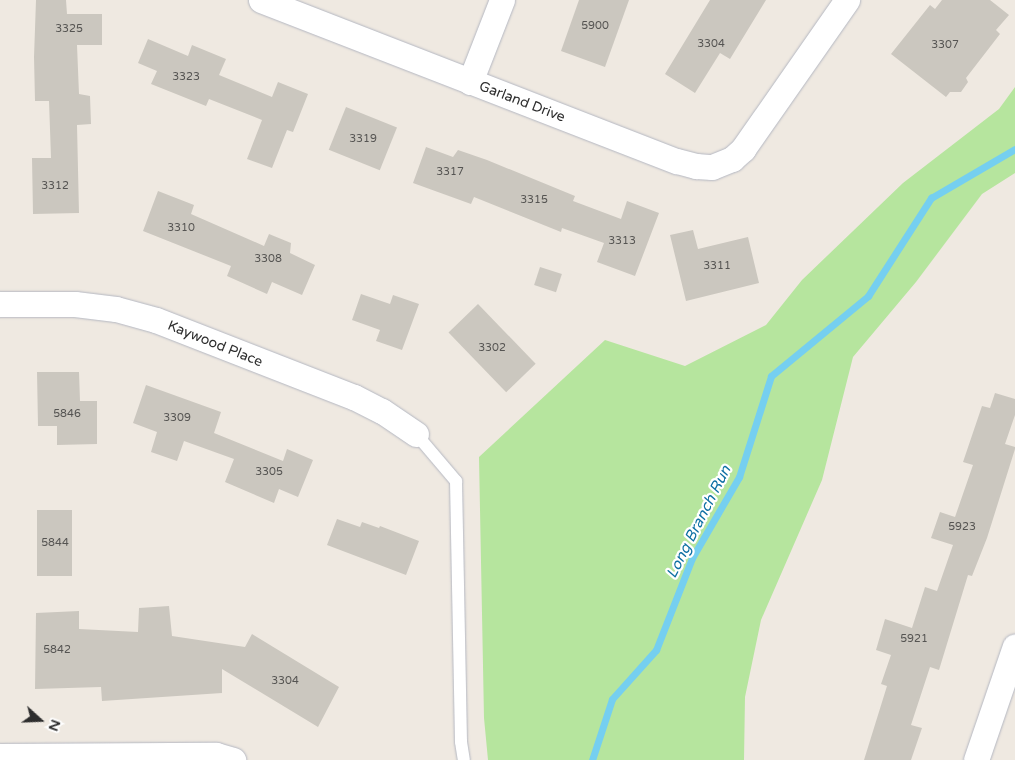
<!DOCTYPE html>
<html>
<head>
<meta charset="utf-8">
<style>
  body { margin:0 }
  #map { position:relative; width:1015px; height:760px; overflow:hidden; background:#efe9e1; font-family:"Varela Round",sans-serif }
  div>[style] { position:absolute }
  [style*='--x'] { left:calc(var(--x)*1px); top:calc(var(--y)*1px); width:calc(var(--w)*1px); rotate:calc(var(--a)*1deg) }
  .green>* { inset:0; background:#b6e59e }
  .stream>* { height:7px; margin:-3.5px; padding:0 3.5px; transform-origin:3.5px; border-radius:3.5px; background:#75cff0 }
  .building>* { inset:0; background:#cbc7bf; transform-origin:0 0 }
  .roads { filter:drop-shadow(0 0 1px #b4b7c1) drop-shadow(0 0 1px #b4b7c1) }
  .lane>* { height:12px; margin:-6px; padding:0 6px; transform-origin:6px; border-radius:6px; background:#fff }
  .street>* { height:25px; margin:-12.5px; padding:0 12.5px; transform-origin:12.5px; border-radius:12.5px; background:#fff }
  span { translate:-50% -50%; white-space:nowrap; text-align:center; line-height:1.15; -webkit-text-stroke:4.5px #fff; paint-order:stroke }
  .number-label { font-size:11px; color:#555452 }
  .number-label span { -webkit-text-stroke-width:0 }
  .street-label { font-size:14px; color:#2e2e2e }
  .water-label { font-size:15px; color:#0d6fa3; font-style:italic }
  .north { position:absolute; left:15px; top:695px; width:50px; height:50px; -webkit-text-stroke:4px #fff; paint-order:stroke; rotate:110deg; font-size:14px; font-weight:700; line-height:20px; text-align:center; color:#2e2e2e }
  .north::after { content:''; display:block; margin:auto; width:18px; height:22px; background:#2e2e2e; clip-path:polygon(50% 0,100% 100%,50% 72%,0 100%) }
</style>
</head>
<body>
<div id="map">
  <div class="green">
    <div style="clip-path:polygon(1015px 87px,1015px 173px,982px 194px,916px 282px,853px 357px,822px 480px,761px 620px,745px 697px,744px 760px,488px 760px,484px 718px,479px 457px,605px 340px,685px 366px,766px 325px,802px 280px,903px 183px,999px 109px)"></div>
  </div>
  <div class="stream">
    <div style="--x:592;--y:760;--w:64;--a:-71.8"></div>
    <div style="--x:612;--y:699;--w:66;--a:-48.1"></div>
    <div style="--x:656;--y:650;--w:99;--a:-68.6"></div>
    <div style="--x:692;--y:558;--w:94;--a:-59.9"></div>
    <div style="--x:739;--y:477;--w:106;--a:-72.4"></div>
    <div style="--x:771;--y:376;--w:126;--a:-39.5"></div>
    <div style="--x:868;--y:296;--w:117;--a:-57.3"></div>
    <div style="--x:931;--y:198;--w:97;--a:-30.3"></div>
  </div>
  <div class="building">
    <div style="clip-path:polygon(36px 0,66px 0,67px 14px,102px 14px,102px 45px,77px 45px,79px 94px,90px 96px,91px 124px,77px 125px,79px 213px,33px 214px,32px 158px,51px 158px,49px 101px,35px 101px,34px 57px)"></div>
    <div style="clip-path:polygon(579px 0,629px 0,605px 67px,561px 51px)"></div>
    <div style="clip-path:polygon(710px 0,766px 0,730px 59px,720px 53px,695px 93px,665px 74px)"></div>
    <div style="clip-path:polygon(942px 0,990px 0,1009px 15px,996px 30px,1000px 34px,966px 78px,968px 82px,961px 92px,950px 92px,946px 97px,891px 54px,930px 5px,935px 9px)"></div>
    <div style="clip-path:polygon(148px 39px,188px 56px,192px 45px,226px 59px,219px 75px,272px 97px,278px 82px,308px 94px,293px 132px,287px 130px,272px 168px,247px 159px,262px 120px,209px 99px,206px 106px,151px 84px,157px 71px,138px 63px)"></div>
    <div style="left:346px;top:107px;width:55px;height:46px;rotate:22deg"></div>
    <div style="clip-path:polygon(426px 147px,453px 157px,458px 150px,487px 160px,575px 196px,573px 201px,621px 219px,627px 201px,659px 213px,635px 276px,597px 262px,604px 243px,562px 228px,561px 232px,474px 197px,471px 204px,413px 183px)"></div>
    <div style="clip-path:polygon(158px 191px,194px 205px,191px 214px,264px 246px,269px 234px,291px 243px,290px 253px,315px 265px,302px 295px,272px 282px,267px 294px,227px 276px,231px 266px,143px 231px)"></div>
    <div style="clip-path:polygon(693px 230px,698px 249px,748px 237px,759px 283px,686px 301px,670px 235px)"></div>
    <div style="left:540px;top:267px;width:23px;height:19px;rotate:18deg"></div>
    <div style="clip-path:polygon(361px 294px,390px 304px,393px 295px,419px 304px,402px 350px,376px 341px,380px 330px,352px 320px)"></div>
    <div style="left:478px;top:304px;width:83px;height:41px;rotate:46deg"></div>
    <div style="clip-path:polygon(37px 372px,79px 372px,80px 401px,97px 401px,97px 444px,57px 445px,57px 426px,38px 426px)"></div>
    <div style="clip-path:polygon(146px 385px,221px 412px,214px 433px,283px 461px,287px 449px,313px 460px,298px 497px,279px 489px,274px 503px,225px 482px,234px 459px,184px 441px,177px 461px,151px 452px,157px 432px,133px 423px)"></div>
    <div style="clip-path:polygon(995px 393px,1015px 399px,1015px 415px,1005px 444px,1015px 447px,1015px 449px,987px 538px,972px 576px,968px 575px,939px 670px,930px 667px,911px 725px,922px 728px,911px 760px,864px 760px,887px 686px,881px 684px,891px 655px,876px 650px,885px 619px,912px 628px,925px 587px,937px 591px,953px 545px,931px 538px,940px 512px,955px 517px,973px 465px,963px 462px,982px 406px,990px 408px)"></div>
    <div style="left:37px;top:510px;width:35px;height:66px"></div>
    <div style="clip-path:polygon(337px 519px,360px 527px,362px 522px,379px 528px,380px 526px,419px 541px,406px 575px,327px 545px)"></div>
    <div style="clip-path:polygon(169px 606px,172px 636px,245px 647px,252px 634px,339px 687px,318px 727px,222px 669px,222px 693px,102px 701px,101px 687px,35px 689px,36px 613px,79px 611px,79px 629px,138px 632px,139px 608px)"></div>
  </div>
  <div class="roads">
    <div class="lane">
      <div style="--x:416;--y:434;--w:62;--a:49.6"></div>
      <div style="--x:456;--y:481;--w:261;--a:88.9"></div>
      <div style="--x:461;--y:742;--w:18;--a:81"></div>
    </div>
    <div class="street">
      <div style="--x:261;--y:0;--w:446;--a:21.2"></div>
      <div style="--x:677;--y:161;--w:20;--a:15"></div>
      <div style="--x:696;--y:166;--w:16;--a:4"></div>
      <div style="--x:712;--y:167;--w:22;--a:-22"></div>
      <div style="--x:732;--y:159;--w:15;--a:-42"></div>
      <div style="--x:743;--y:149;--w:182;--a:-55.1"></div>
      <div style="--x:470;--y:82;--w:88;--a:-68.7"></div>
      <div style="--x:0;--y:304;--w:75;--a:0"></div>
      <div style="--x:75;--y:304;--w:41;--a:7"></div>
      <div style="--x:116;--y:309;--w:41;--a:15.4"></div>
      <div style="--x:156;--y:320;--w:212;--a:21.3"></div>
      <div style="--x:354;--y:397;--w:31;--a:27"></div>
      <div style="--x:382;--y:411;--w:41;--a:34.1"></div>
      <div style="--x:0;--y:756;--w:216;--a:-0.3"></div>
      <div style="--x:216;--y:755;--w:18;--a:16"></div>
      <div style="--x:976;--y:760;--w:120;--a:-71.1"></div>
    </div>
  </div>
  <div class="number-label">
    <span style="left:595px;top:26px">5900</span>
    <span style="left:69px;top:29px">3325</span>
    <span style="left:711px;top:44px">3304</span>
    <span style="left:945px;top:45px">3307</span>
    <span style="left:186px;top:77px">3323</span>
    <span style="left:363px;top:139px">3319</span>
    <span style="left:450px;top:172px">3317</span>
    <span style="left:55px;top:186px">3312</span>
    <span style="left:534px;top:200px">3315</span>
    <span style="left:181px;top:228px">3310</span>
    <span style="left:622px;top:241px">3313</span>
    <span style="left:268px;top:259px">3308</span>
    <span style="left:717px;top:266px">3311</span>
    <span style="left:492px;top:348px">3302</span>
    <span style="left:67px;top:414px">5846</span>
    <span style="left:177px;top:418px">3309</span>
    <span style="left:269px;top:472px">3305</span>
    <span style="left:962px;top:527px">5923</span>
    <span style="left:55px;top:543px">5844</span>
    <span style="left:914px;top:639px">5921</span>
    <span style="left:57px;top:650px">5842</span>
    <span style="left:285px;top:681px">3304</span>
  </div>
  <div class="street-label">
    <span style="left:522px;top:102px;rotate:21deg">Garland Drive</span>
    <span style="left:215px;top:344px;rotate:22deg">Kaywood Place</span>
  </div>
  <div class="water-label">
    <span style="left:699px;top:522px;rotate:-63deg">Long Branch Run</span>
  </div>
  <div class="north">N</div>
</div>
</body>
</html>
